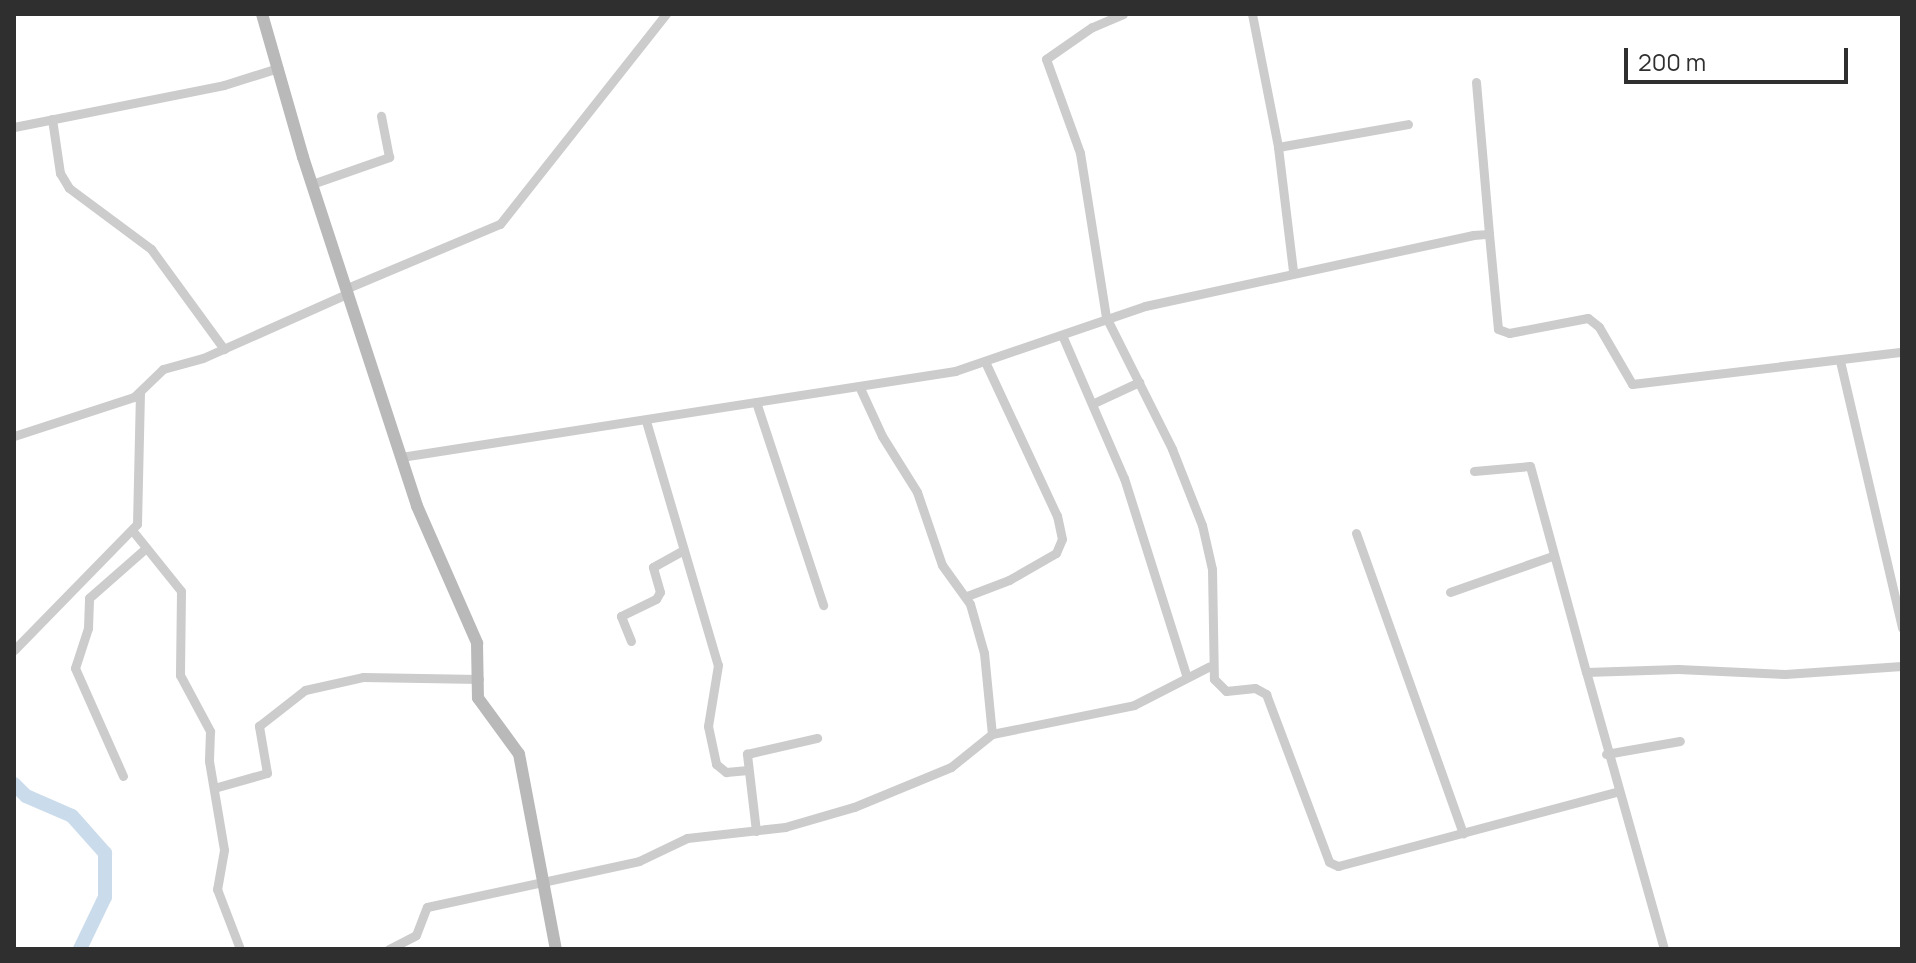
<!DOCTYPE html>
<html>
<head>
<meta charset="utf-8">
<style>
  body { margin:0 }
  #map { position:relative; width:1916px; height:963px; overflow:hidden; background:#fff; font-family:Manrope,sans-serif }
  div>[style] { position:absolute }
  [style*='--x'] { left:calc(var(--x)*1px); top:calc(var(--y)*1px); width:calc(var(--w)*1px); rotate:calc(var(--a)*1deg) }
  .river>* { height:14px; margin:-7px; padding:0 7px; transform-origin:7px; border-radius:7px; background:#cadbeb }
  .street>* { height:9px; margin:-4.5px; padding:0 4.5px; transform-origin:4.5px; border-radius:4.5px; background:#ccc }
  .secondary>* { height:12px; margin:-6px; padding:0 6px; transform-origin:6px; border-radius:6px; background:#b9b9b9 }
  span { translate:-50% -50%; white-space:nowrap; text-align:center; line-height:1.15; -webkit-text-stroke:8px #fff; paint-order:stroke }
  .frame { position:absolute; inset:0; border:16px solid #2f2f2f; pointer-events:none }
  .scale { position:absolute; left:1624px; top:48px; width:224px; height:36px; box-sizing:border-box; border:4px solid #2f2f2f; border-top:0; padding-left:10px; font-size:24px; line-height:28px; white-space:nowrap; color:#2f2f2f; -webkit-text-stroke:6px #fff; paint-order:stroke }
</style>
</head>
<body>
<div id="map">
  <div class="river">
    <div style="--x:14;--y:784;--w:17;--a:45"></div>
    <div style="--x:26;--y:796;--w:50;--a:23.5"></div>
    <div style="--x:72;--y:816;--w:50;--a:48.3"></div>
    <div style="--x:105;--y:853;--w:44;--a:90"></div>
    <div style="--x:105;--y:897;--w:58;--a:115.7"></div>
  </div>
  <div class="street">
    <div style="--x:1123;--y:14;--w:34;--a:157"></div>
    <div style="--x:1092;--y:27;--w:56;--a:145.2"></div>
    <div style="--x:1046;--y:59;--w:100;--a:70.1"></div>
    <div style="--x:1080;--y:153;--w:166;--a:81"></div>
    <div style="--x:1106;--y:317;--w:148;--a:63.4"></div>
    <div style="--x:1172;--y:449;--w:82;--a:68.5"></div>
    <div style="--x:1202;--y:525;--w:45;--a:77.2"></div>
    <div style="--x:1212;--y:569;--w:110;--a:89"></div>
    <div style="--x:1214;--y:679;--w:17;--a:45"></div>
    <div style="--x:1226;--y:691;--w:29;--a:-6"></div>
    <div style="--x:1255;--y:688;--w:13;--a:29"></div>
    <div style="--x:1266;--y:694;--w:179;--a:69.4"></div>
    <div style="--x:1329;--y:862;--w:10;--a:24"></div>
    <div style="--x:1338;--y:866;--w:289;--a:-14.9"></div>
    <div style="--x:1252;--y:14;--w:136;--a:78.9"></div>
    <div style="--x:1278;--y:147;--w:125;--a:83.1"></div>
    <div style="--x:1476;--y:82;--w:153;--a:85.1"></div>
    <div style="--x:52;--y:119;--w:55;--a:81.6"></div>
    <div style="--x:60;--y:173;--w:17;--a:59"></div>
    <div style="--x:69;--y:188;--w:102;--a:36.6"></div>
    <div style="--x:151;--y:249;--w:124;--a:53.9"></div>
    <div style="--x:14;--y:127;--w:214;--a:-11.3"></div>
    <div style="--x:224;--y:85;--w:57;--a:-17.5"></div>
    <div style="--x:1278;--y:147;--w:132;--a:-10"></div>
    <div style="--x:312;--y:184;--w:82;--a:-19.3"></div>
    <div style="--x:389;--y:157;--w:42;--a:-101"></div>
    <div style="--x:345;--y:289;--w:168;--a:-22.8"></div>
    <div style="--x:500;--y:224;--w:268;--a:-51.7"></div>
    <div style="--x:1062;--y:335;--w:156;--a:66.6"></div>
    <div style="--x:1124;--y:478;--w:207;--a:72.5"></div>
    <div style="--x:1840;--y:361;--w:274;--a:76.9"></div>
    <div style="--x:859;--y:386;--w:55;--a:65.3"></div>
    <div style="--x:882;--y:436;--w:66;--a:58"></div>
    <div style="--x:917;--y:492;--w:77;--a:71.1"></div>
    <div style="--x:942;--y:565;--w:48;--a:54.3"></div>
    <div style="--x:970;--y:604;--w:51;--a:74.1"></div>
    <div style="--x:984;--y:653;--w:81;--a:84.4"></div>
    <div style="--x:756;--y:402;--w:214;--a:71.7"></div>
    <div style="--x:1094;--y:403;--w:50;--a:-25"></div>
    <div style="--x:646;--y:421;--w:254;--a:73.6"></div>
    <div style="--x:718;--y:665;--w:62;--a:99.3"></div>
    <div style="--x:708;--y:726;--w:39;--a:78"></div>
    <div style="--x:716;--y:764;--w:13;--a:39"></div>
    <div style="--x:726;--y:772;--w:22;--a:-5"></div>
    <div style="--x:14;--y:436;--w:126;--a:-18"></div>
    <div style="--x:134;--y:397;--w:40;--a:-44"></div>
    <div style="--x:163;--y:369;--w:41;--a:-15.4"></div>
    <div style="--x:203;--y:358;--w:158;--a:-24"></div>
    <div style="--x:401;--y:457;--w:561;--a:-8.82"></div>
    <div style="--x:955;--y:371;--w:201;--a:-18.9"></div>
    <div style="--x:1145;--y:306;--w:336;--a:-12.2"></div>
    <div style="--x:1473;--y:235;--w:16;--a:-4"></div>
    <div style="--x:1489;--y:234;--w:95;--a:84.6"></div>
    <div style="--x:1498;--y:329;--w:12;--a:20"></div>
    <div style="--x:1509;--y:333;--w:80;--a:-10.8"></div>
    <div style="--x:1588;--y:318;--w:14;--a:39"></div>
    <div style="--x:1599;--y:327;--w:66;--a:59.9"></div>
    <div style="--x:1632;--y:384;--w:272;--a:-6.8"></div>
    <div style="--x:1474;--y:471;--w:56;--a:-5.1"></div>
    <div style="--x:1530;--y:466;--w:213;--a:74.8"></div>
    <div style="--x:132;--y:530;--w:78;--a:51.2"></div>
    <div style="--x:181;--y:591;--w:84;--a:90.7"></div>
    <div style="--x:180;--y:675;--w:64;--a:61.8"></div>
    <div style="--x:210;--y:731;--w:30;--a:92"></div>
    <div style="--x:209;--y:761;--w:90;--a:80.4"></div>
    <div style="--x:224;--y:850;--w:40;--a:100"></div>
    <div style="--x:217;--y:889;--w:64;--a:69"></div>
    <div style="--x:1356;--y:533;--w:319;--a:70.4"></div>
    <div style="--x:1450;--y:592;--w:108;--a:-19.4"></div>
    <div style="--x:967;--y:596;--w:45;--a:-20.9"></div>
    <div style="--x:1009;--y:580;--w:54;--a:-29.9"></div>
    <div style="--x:1056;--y:553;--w:15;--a:-67"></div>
    <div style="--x:1062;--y:539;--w:24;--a:-102"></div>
    <div style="--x:1057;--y:516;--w:168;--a:-115"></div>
    <div style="--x:631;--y:641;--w:27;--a:-112"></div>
    <div style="--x:621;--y:616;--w:39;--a:-26"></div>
    <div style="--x:656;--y:599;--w:8;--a:-60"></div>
    <div style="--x:660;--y:592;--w:26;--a:-106"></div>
    <div style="--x:653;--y:567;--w:35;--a:-29"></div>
    <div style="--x:14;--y:650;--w:176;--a:-45.7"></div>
    <div style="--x:137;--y:524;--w:132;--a:-88.7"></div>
    <div style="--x:1606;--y:754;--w:75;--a:-10"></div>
    <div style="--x:123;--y:776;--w:118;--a:-114"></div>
    <div style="--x:75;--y:668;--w:42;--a:-72"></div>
    <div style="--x:88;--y:628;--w:30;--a:-88"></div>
    <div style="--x:89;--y:598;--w:76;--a:-41.3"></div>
    <div style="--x:214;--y:788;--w:55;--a:-15.8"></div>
    <div style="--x:267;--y:773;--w:48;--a:-99.7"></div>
    <div style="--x:259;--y:726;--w:58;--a:-38"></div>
    <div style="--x:305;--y:690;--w:59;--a:-12.6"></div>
    <div style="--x:363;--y:677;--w:116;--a:1"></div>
    <div style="--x:756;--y:831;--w:78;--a:-96.7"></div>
    <div style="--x:747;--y:754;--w:72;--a:-12.9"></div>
    <div style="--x:389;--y:949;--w:30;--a:-27"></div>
    <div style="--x:416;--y:935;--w:30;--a:-69"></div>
    <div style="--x:427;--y:907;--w:217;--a:-12.2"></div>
    <div style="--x:639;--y:861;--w:53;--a:-25.6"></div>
    <div style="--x:687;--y:838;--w:99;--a:-6.4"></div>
    <div style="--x:785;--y:827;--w:72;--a:-16.2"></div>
    <div style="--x:854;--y:807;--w:105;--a:-22.4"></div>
    <div style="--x:951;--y:767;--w:53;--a:-38.8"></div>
    <div style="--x:992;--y:734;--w:145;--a:-11.5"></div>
    <div style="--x:1134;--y:705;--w:85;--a:-27.2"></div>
    <div style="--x:1664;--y:949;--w:288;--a:-105.7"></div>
    <div style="--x:1586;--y:672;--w:92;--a:-1.9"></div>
    <div style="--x:1678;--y:669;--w:107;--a:2.7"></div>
    <div style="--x:1785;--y:674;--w:117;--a:-3.9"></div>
  </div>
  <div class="secondary">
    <div style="--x:262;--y:14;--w:149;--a:74"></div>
    <div style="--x:303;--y:157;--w:367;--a:71.9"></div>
    <div style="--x:417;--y:506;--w:150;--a:66.3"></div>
    <div style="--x:477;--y:643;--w:55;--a:89"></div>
    <div style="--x:478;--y:698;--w:69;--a:53.8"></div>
    <div style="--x:519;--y:754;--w:198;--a:79.3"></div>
  </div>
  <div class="frame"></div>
  <div class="scale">200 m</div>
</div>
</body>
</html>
